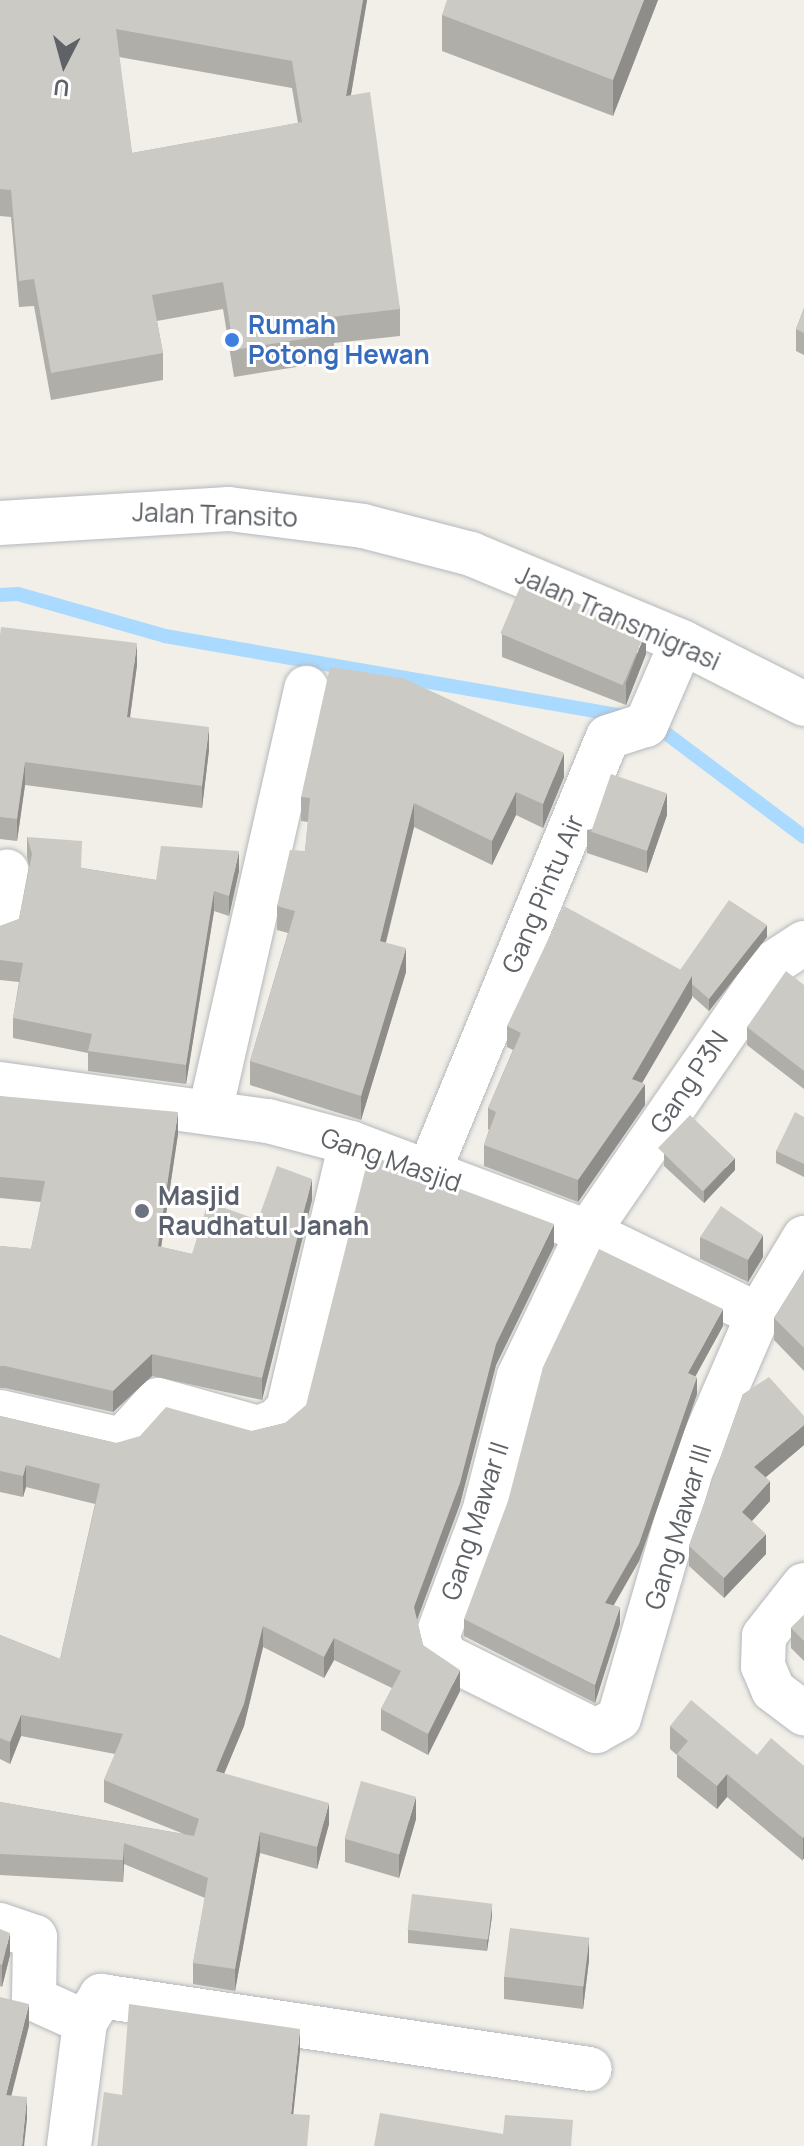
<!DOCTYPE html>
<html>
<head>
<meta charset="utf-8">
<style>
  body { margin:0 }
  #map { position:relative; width:804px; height:2146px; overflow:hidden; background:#f1efe8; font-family:Manrope,sans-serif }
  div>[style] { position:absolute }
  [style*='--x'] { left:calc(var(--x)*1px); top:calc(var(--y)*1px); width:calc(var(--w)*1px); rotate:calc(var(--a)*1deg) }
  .stream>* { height:14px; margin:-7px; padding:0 7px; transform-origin:7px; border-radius:7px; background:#aadaff }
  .roads { filter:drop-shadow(0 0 2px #b5b8bc) drop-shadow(0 0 2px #b5b8bc) }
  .minor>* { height:44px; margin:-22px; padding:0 22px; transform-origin:22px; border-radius:22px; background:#fff }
  .wall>* { inset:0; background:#afaea9 }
  .shaded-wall>* { inset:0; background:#8f8d8a; transform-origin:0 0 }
  .building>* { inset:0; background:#cccac5; transform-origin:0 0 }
  .dots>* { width:22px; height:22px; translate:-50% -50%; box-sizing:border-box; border:4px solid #fff; border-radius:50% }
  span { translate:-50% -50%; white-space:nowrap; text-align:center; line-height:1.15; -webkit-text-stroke:6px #fff; paint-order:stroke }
  .shop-label { font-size:26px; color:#366cbe; font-weight:700 }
  .left { translate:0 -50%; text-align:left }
  .street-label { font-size:26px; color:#5f6368 }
  .worship-label { font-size:26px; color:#5b616d; font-weight:700 }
  .north { position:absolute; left:24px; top:24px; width:80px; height:80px; -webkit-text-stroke:6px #fff; paint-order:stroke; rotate:186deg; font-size:22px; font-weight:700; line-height:32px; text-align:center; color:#5f6368 }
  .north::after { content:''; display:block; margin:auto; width:28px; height:36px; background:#5f6368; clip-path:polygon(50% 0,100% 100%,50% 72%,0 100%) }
</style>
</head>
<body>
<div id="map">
  <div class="stream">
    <div style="--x:0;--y:595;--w:18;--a:-3"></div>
    <div style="--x:18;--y:594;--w:153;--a:15.9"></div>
    <div style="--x:165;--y:636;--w:469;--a:9.9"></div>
    <div style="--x:651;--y:722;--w:191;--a:36.9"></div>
  </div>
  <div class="roads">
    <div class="minor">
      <div style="--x:0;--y:523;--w:229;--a:-3.5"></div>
      <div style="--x:229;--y:509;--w:135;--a:7.2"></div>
      <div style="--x:363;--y:526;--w:112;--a:14.5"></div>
      <div style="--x:471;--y:554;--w:229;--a:22.6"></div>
      <div style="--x:682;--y:642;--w:137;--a:26.9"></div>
      <div style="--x:0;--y:923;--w:52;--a:-82.3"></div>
      <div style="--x:804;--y:943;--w:38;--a:147"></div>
      <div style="--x:772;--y:964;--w:325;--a:124.5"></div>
      <div style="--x:588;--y:1232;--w:160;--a:115.6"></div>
      <div style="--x:519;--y:1376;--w:140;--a:104.4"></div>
      <div style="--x:484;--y:1512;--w:134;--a:110.6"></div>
      <div style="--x:437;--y:1637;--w:21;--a:67"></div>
      <div style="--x:445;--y:1656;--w:169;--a:26.4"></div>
      <div style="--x:596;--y:1731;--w:26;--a:-29"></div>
      <div style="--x:619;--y:1718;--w:258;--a:-73.8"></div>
      <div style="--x:691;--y:1470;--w:169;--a:-66.6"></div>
      <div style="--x:758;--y:1315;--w:90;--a:-59.1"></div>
      <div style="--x:0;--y:1084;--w:271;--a:7.9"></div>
      <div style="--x:268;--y:1121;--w:86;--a:14.8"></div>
      <div style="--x:351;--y:1143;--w:253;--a:20.6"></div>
      <div style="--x:588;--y:1232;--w:189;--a:26"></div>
      <div style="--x:210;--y:1112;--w:435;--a:-77.2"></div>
      <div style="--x:429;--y:1171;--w:469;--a:-67.6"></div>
      <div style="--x:608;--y:737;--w:40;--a:-18"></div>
      <div style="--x:646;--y:725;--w:90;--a:-66.6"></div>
      <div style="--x:0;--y:1412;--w:125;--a:12.9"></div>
      <div style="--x:122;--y:1440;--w:54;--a:-48"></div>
      <div style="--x:158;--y:1400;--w:104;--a:15.6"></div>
      <div style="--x:258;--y:1428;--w:19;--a:-21"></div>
      <div style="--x:276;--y:1421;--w:17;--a:-45"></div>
      <div style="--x:288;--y:1409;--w:273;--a:-76.7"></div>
      <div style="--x:804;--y:1585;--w:65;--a:128.1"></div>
      <div style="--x:764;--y:1636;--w:30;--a:92"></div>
      <div style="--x:763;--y:1666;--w:26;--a:67"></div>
      <div style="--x:773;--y:1690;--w:39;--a:37"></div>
      <div style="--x:0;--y:1925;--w:37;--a:19"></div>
      <div style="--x:35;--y:1937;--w:62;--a:90.9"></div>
      <div style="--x:34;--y:1999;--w:56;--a:24.3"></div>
      <div style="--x:69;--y:2146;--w:125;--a:-82.6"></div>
      <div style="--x:85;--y:2022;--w:31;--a:-58"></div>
      <div style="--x:101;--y:1996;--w:494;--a:8.5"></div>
    </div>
  </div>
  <div class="wall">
    <div style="clip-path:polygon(evenodd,0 0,367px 0,351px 95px,400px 309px,400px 336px,334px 343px,334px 361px,234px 377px,223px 309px,157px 321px,163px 353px,163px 380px,51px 400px,34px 306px,19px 307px,11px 217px,0 216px,0 0,119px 57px,292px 88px,298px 123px,132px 153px,119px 57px)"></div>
    <div style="clip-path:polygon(658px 0,613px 116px,442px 51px,442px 15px)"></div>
    <div style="clip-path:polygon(804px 308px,804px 355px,796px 351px,796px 329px)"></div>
    <div style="clip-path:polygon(502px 634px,646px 654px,626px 705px,502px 657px)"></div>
    <div style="clip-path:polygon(0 635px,137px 665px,130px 717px,209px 750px,202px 808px,25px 785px,17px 841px,0 839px)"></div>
    <div style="clip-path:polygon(564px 777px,543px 828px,516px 815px,492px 865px,414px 827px,386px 943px,406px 972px,361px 1120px,250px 1085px,250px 1061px,288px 933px,277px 930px,277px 906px,305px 851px,308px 822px,301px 821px,301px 797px)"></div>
    <div style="clip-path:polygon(667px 815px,647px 873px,587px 853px,587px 830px)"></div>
    <div style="clip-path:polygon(27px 837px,82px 868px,156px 880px,239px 871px,229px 916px,214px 911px,186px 1084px,88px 1071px,88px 1053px,13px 1038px,13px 1018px,19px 982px,0 980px,0 926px,19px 919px,29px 866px,27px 857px)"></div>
    <div style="clip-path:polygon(767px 937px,709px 1011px,692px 996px,642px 1083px,645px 1105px,578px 1202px,484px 1166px,484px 1145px,489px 1130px,488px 1129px,488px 1108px,513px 1050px,507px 1047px,507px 1026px,680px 970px)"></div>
    <div style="clip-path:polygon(804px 985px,804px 1089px,747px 1045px,747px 1027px)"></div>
    <div style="clip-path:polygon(0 1096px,178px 1134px,161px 1247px,192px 1254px,258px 1220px,312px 1200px,262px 1400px,152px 1376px,113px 1412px,5px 1388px,0 1388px,0 1246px,31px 1249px,41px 1202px,0 1198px)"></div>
    <div style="clip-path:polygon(804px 1117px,804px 1177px,776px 1163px,776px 1151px)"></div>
    <div style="clip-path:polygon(664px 1153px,735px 1170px,704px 1203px,664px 1166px)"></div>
    <div style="clip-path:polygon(700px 1237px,763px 1257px,748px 1282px,700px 1259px)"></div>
    <div style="clip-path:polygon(554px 1246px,496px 1365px,460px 1504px,417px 1620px,423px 1645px,460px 1691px,428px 1755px,381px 1730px,381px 1709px,392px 1688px,334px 1660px,324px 1678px,263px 1647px,244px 1726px,224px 1774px,329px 1824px,317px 1869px,260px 1853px,235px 1991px,193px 1984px,193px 1963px,205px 1898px,124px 1864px,123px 1882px,0 1875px,0 1802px,184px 1834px,104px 1802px,104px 1780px,115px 1754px,21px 1736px,10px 1764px,0 1759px,0 1635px,60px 1659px,95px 1504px,26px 1487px,23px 1497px,0 1492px,0 1416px,116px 1443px,252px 1431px,285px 1423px)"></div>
    <div style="clip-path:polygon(804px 1270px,804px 1371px,774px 1340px,774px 1318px)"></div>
    <div style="clip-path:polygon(723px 1326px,695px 1376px,697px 1394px,639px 1561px,614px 1605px,620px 1624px,595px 1703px,464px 1636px,464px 1619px)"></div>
    <div style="clip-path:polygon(743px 1394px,804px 1445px,766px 1477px,770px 1501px,752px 1521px,766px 1554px,724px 1598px,689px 1566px,689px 1546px)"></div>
    <div style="clip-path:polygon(804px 1615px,804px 1661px,791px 1648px,791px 1628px)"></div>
    <div style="clip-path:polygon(670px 1726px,757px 1755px,804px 1766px,803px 1861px,727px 1797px,717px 1809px,677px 1777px,677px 1755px,670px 1749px)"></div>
    <div style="clip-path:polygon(416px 1819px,399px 1878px,345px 1862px,345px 1839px)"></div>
    <div style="clip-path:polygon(492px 1916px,487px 1951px,408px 1943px,408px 1930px)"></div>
    <div style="clip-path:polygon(0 1929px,10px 1955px,2px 1987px,0 1986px)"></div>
    <div style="clip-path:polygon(589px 1960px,583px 2009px,504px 1999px,504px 1977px)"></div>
  </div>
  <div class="shaded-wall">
    <div style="clip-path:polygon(363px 0,367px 0,346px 123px,346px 96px)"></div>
    <div style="clip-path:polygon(644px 0,658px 0,613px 116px,613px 80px)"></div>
    <div style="clip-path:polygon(646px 631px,646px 654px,626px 705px,626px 683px)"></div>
    <div style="clip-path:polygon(137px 643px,137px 665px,127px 739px,127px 717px)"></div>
    <div style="clip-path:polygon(209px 727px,209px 750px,202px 808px,202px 786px)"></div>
    <div style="clip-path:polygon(564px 753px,564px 777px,543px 828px,543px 804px)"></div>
    <div style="clip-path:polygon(25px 762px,25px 785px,17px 841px,17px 819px)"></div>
    <div style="clip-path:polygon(516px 792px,516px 815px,492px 865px,492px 841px)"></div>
    <div style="clip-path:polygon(667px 793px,667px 815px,647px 873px,647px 851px)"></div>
    <div style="clip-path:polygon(414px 803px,414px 827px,380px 965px,380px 941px)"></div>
    <div style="clip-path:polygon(239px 851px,239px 871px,229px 916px,229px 896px)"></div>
    <div style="clip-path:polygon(214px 891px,214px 911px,186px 1084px,186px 1065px)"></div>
    <div style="clip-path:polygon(767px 925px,767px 937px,709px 1011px,709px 999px)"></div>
    <div style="clip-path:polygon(406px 948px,406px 972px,361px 1120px,361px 1096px)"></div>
    <div style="clip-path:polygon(692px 976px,692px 998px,632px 1100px,632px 1079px)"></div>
    <div style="clip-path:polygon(645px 1084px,645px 1105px,578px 1202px,578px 1180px)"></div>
    <div style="clip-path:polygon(178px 1112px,178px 1134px,158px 1268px,158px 1246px)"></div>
    <div style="clip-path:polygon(735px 1158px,735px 1170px,704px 1203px,704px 1191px)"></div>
    <div style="clip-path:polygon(312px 1179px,312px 1200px,262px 1400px,262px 1378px)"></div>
    <div style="clip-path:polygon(554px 1224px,554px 1246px,496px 1365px,460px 1504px,414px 1628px,414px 1607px,496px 1344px)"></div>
    <div style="clip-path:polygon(763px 1235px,763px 1257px,748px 1282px,748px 1260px)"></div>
    <div style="clip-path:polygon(723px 1309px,723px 1326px,688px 1390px,688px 1373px)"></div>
    <div style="clip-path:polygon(152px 1354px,152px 1376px,113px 1412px,113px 1391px)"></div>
    <div style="clip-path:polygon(697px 1377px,697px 1394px,639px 1561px,605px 1620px,605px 1603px)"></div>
    <div style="clip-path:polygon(804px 1425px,804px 1445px,754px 1487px,754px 1467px)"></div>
    <div style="clip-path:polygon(26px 1465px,26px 1487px,23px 1497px,23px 1476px)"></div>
    <div style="clip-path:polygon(770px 1481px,770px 1501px,742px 1532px,742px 1512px)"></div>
    <div style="clip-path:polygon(766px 1534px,766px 1554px,724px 1598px,724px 1578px)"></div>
    <div style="clip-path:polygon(620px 1607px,620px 1624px,595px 1703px,595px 1685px)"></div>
    <div style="clip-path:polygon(263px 1626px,263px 1647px,244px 1726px,216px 1793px,216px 1771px)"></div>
    <div style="clip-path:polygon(334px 1638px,334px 1660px,324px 1678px,324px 1657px)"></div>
    <div style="clip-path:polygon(460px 1670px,460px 1691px,428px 1755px,428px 1734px)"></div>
    <div style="clip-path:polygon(21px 1715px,21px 1736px,10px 1764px,10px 1742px)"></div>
    <div style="clip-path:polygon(727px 1774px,727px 1797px,717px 1809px,717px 1786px)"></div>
    <div style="clip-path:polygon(416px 1797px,416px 1819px,399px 1878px,399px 1855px)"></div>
    <div style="clip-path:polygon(329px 1803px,329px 1824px,317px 1869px,317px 1847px)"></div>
    <div style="clip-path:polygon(260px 1832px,260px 1853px,235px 1991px,235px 1969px)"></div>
    <div style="left:804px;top:1837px;width:22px;height:1px;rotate:90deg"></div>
    <div style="clip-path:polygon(124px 1843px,124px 1864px,123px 1882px,123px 1860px)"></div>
    <div style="clip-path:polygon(492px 1904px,492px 1916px,487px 1951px,487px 1939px)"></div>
    <div style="clip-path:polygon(10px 1933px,10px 1955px,2px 1987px,2px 1965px)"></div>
    <div style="clip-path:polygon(589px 1938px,589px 1960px,583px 2009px,583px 1986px)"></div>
    <div style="clip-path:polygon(29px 2004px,29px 2026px,6px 2117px,6px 2095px)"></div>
    <div style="clip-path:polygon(300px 2029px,300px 2051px,291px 2136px,291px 2114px)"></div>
    <div style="clip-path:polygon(27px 2097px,27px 2119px,24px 2146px,22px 2146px)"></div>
  </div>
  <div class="building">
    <div style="clip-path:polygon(evenodd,0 0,363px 0,346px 96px,370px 92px,400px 309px,331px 317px,334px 334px,234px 350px,223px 282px,152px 295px,163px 353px,51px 373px,34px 279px,19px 281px,11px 190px,0 189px,0 0,116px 29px,292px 61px,302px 122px,132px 153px,116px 29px)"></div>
    <div style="clip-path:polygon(447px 0,644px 0,613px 80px,442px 15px)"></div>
    <div style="clip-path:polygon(804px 308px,804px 333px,796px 329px)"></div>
    <div style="left:523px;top:580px;width:133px;height:58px;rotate:23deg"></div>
    <div style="clip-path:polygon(1px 627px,137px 643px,127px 717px,209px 727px,202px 786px,25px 762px,17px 819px,0 817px,0 635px)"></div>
    <div style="clip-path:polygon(330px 667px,403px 678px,564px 753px,543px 804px,516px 792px,492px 841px,414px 803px,380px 941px,406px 948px,361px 1096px,250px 1061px,295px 911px,277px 906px,290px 850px,305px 851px,310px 798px,301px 797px)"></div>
    <div style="left:611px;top:774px;width:59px;height:61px;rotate:19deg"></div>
    <div style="clip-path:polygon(27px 837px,82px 841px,81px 868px,156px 880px,161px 846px,239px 851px,229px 896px,214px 891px,186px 1065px,88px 1051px,92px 1034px,13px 1018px,23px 963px,0 960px,0 926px,19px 919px,32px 854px)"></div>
    <div style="clip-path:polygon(729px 900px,767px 925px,709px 999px,692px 984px,692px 976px,680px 970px)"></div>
    <div style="clip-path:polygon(564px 906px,692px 976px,632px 1079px,645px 1084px,578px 1180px,484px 1145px,496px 1112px,488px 1108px,521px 1033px,507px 1026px)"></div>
    <div style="clip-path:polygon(786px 971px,804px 985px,804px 1071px,747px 1027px)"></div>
    <div style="clip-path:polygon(0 1096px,178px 1112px,158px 1246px,192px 1254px,208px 1202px,258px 1220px,277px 1166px,312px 1179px,262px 1378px,152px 1354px,113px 1391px,5px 1366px,0 1366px,0 1246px,31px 1249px,45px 1181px,0 1177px)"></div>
    <div style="clip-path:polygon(795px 1112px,804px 1117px,804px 1164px,776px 1151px)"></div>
    <div style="left:690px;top:1115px;width:62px;height:46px;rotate:44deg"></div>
    <div style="clip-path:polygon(369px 1155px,554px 1224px,496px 1344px,460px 1483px,414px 1607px,423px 1645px,460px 1670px,428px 1734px,381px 1709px,401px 1671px,334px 1638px,324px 1657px,263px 1626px,244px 1704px,216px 1771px,329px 1803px,317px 1847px,260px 1832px,235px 1969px,193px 1963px,208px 1878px,124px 1843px,123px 1860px,0 1854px,0 1802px,194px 1836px,199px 1819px,104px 1780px,123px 1734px,21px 1715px,10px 1742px,0 1738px,0 1635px,60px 1659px,100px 1484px,26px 1465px,23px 1476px,0 1471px,0 1416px,116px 1443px,140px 1436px,166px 1407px,252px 1431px,285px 1423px,306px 1405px)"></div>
    <div style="clip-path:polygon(721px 1206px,763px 1235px,748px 1260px,700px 1237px)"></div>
    <div style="clip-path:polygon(599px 1249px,723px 1309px,688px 1373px,697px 1377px,639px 1544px,605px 1603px,620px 1607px,595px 1685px,464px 1619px,508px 1501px,543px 1367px)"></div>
    <div style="clip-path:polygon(804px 1270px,804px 1348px,774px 1318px)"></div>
    <div style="clip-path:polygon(769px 1377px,804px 1416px,804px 1425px,754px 1467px,770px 1481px,742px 1512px,766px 1534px,724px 1578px,689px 1546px,743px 1394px)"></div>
    <div style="clip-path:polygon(804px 1615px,804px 1641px,791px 1628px)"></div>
    <div style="clip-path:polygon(691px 1700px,757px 1755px,771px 1738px,804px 1766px,804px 1837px,803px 1838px,727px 1774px,717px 1786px,677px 1754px,688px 1741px,670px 1726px)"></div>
    <div style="left:361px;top:1781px;width:57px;height:60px;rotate:16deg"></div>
    <div style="left:412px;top:1894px;width:81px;height:36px;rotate:7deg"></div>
    <div style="left:510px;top:1928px;width:80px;height:49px;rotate:7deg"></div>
    <div style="clip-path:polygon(0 1929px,10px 1933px,2px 1965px,0 1964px)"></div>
    <div style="clip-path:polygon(0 1997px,29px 2004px,6px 2095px,27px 2097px,22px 2146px,0 2146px)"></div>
    <div style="clip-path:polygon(129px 2004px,300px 2029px,291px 2114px,310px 2115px,307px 2146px,97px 2146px,104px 2092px,122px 2095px)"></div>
    <div style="clip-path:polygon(380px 2113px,503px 2134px,505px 2115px,573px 2120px,571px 2146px,374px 2146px)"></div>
  </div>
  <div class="dots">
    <div style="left:232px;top:340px;background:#3f7fe0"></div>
    <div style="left:142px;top:1211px;background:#6b7280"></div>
  </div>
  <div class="shop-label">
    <span class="left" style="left:248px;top:340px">Rumah<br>Potong Hewan</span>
  </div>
  <div class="street-label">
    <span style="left:215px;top:515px;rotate:2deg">Jalan Transito</span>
    <span style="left:618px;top:618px;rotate:24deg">Jalan Transmigrasi</span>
    <span style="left:543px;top:894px;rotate:-67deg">Gang Pintu Air</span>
    <span style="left:689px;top:1082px;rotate:-56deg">Gang P3N</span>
    <span style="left:391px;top:1160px;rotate:19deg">Gang Masjid</span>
    <span style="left:475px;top:1521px;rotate:-72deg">Gang Mawar II</span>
    <span style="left:678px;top:1527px;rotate:-73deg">Gang Mawar III</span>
  </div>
  <div class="worship-label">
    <span class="left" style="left:158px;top:1211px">Masjid<br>Raudhatul Janah</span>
  </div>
  <div class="north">U</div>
</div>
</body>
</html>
